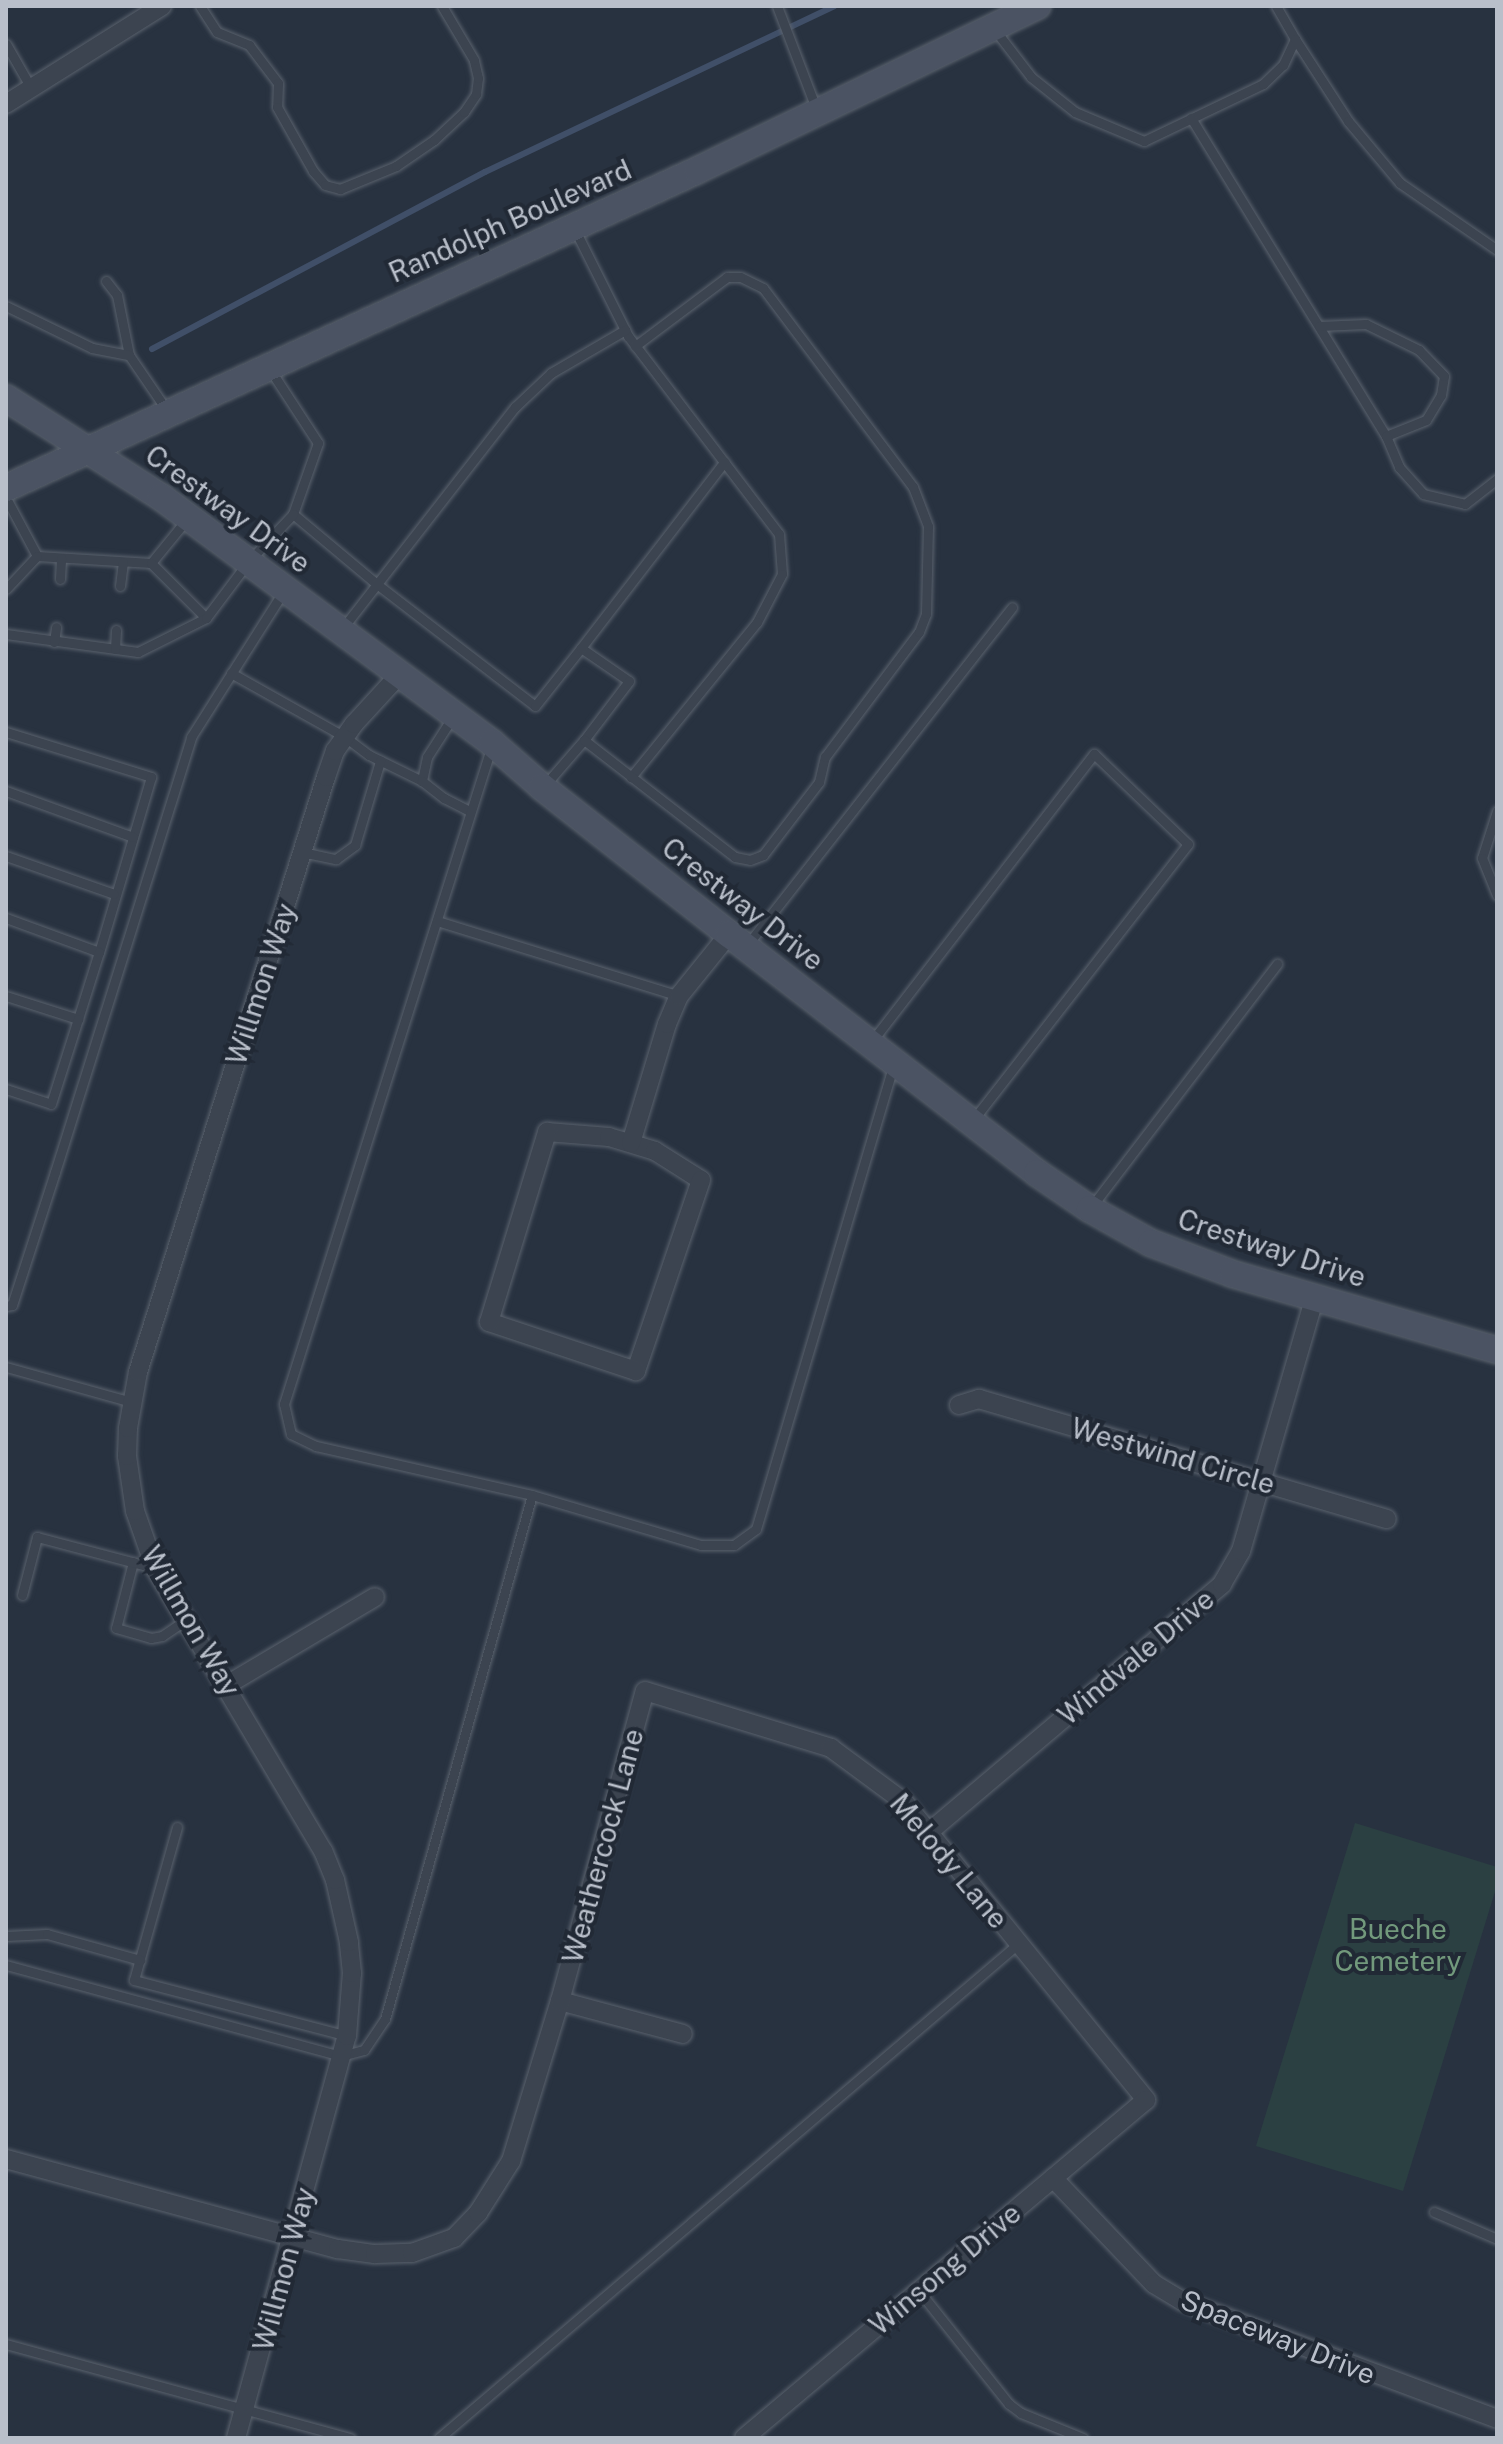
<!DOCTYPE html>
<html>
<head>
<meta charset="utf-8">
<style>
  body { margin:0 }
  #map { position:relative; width:1503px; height:2444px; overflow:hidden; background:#283240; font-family:"Public Sans",sans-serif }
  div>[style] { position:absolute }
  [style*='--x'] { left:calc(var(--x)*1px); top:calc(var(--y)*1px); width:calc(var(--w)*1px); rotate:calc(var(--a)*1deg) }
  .green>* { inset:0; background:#2b4042 }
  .stream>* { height:6px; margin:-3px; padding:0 3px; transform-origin:3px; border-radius:3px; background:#404f68 }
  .roads { filter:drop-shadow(0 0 2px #5a626d) drop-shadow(0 0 2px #5a626d) }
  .service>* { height:9px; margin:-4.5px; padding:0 4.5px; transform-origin:4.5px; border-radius:4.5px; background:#3c4450 }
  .minor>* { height:18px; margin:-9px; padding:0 9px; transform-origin:9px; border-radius:9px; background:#3c4450 }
  .secondary>* { height:26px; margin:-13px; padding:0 13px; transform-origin:13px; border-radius:13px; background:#4b5363 }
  span { translate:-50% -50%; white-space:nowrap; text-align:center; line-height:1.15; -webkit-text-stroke:8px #212935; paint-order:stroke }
  .street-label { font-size:28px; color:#b9bfca }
  .park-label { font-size:28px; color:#72997c }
  .frame { position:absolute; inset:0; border:8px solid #b9bfca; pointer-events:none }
</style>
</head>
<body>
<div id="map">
  <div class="green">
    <div style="clip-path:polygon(1355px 1823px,1497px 1867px,1497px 1885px,1403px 2191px,1256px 2146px)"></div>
  </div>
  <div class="stream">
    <div style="--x:152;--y:349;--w:377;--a:-28"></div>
    <div style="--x:485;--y:172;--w:387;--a:-25.4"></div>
  </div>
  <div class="roads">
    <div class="service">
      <div style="--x:200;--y:6;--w:31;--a:57"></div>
      <div style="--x:217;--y:32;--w:35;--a:22"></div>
      <div style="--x:249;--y:45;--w:48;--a:52.7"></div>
      <div style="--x:278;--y:83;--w:24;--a:92"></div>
      <div style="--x:277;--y:107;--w:73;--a:60.6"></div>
      <div style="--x:313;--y:171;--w:18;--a:49"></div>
      <div style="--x:325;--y:185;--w:16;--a:15"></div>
      <div style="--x:340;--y:189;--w:61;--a:-22.3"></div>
      <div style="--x:396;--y:166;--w:46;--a:-34.4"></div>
      <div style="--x:434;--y:140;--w:41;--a:-43"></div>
      <div style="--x:464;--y:112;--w:22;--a:-56"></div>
      <div style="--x:476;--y:94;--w:16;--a:-83"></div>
      <div style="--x:478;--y:78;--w:18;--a:-103"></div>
      <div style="--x:474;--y:60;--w:63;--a:-120.7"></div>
      <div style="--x:777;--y:6;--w:112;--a:69.1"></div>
      <div style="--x:995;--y:30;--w:59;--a:52.5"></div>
      <div style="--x:1031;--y:77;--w:56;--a:38.5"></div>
      <div style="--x:1075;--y:112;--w:75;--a:22.8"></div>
      <div style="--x:1144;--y:141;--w:132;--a:-25.6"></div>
      <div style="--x:1263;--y:84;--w:28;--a:-44"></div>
      <div style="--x:1283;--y:65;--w:29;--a:-65"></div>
      <div style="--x:1295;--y:39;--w:38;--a:-120"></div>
      <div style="--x:1295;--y:39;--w:98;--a:57.1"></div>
      <div style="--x:1348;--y:121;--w:81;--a:50"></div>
      <div style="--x:1400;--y:183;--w:118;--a:34.6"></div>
      <div style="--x:6;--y:44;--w:51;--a:60.4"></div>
      <div style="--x:1191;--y:118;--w:373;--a:58.5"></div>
      <div style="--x:1386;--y:436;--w:43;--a:-21.8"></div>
      <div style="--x:1426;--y:420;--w:29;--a:-59"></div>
      <div style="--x:1441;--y:395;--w:19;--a:-81"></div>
      <div style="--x:1444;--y:376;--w:36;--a:-134"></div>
      <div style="--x:1419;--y:350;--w:59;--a:-153.9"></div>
      <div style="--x:1366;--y:324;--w:47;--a:177.6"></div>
      <div style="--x:575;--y:230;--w:119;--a:63.4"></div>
      <div style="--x:628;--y:336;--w:249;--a:52.7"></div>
      <div style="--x:779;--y:534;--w:40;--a:85.7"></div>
      <div style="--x:782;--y:574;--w:54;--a:117.5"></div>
      <div style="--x:757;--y:622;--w:200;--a:129.1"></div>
      <div style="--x:106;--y:281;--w:18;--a:52"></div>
      <div style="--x:117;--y:295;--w:61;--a:78.7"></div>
      <div style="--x:129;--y:355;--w:69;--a:55.6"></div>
      <div style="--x:6;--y:306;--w:96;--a:26"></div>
      <div style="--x:92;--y:348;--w:38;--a:11"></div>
      <div style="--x:271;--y:371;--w:86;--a:56.9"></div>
      <div style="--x:318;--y:443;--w:75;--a:109.4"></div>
      <div style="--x:293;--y:514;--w:111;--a:39.9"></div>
      <div style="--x:378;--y:585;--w:198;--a:37.6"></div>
      <div style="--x:535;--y:706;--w:74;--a:-51.6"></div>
      <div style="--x:581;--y:648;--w:58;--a:34.5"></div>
      <div style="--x:629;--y:681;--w:74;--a:127.3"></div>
      <div style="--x:1386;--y:436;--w:34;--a:67"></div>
      <div style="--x:1399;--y:467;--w:36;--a:48"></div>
      <div style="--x:1423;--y:494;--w:43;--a:13.4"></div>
      <div style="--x:1465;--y:504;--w:41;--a:-38"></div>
      <div style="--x:6;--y:498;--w:66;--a:61.9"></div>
      <div style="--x:37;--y:556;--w:114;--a:3.5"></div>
      <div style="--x:151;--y:563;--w:57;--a:-50.7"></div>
      <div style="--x:151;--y:563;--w:78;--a:45"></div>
      <div style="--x:60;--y:579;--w:21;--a:-87"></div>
      <div style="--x:120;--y:586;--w:24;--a:-83"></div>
      <div style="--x:6;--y:589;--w:45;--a:-46.8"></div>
      <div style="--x:342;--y:629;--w:281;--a:-52.1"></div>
      <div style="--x:515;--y:407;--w:50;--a:-43.4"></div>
      <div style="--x:551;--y:373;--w:86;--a:-30.2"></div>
      <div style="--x:6;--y:634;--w:133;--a:7.8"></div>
      <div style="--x:138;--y:652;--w:76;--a:-26.6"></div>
      <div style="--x:206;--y:618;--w:70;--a:-53.1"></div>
      <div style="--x:248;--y:562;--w:66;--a:-46.8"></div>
      <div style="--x:54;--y:642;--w:15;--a:-82"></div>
      <div style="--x:581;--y:648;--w:235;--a:-52.4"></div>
      <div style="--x:115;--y:649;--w:19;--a:-87"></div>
      <div style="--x:231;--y:673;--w:131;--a:29.3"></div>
      <div style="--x:345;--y:737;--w:30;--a:37"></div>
      <div style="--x:369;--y:755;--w:59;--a:26.1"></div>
      <div style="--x:452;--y:718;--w:46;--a:122.7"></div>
      <div style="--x:427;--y:757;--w:25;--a:102"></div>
      <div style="--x:422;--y:781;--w:28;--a:38"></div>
      <div style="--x:444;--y:798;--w:28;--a:27"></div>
      <div style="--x:6;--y:732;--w:152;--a:17.2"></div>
      <div style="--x:151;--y:777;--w:183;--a:106.5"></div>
      <div style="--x:99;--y:952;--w:99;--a:-159.9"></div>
      <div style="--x:492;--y:745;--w:691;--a:107.52"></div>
      <div style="--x:284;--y:1404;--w:31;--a:77"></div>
      <div style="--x:291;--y:1434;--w:28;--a:26"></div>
      <div style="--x:316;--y:1446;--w:221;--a:12.8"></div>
      <div style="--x:532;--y:1495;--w:176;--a:16.5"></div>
      <div style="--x:701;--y:1545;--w:33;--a:0"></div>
      <div style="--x:734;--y:1545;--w:27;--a:-36"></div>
      <div style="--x:756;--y:1529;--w:485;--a:-73.5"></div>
      <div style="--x:545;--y:785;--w:60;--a:-49.1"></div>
      <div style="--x:584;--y:740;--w:191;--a:37.8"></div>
      <div style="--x:735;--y:857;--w:15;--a:11"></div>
      <div style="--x:750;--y:860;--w:14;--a:-21"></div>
      <div style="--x:763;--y:855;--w:92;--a:-52.5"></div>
      <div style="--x:819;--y:782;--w:26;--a:-77"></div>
      <div style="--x:825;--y:757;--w:156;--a:-53.1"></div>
      <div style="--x:919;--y:632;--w:19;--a:-69"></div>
      <div style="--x:926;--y:614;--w:88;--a:-88.7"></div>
      <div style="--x:928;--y:526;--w:42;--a:-111"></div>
      <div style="--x:913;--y:487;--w:249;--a:-127"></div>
      <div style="--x:763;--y:288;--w:25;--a:-154"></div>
      <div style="--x:740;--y:277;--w:13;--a:180"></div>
      <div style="--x:727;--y:277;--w:115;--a:143.1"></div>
      <div style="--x:6;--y:791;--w:135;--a:19.9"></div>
      <div style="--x:1497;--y:811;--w:49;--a:107.7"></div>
      <div style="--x:1482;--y:858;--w:40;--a:68"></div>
      <div style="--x:302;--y:852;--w:35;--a:12"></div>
      <div style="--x:336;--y:859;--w:24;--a:-36"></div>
      <div style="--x:355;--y:845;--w:88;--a:-73.4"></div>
      <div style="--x:6;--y:856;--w:114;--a:19.4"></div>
      <div style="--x:437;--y:921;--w:253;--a:17.2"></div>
      <div style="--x:748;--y:944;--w:428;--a:-51.9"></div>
      <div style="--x:6;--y:996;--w:76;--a:17.7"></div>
      <div style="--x:78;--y:1019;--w:70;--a:-72.6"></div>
      <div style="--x:872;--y:1041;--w:363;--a:-52.3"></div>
      <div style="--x:1094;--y:754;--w:130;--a:43.8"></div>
      <div style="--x:1188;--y:844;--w:348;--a:127.9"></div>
      <div style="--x:6;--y:1089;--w:47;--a:18.4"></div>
      <div style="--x:51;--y:1104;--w:89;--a:-72.4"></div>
      <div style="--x:1092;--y:1206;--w:305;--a:-52.6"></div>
      <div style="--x:6;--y:1306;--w:6;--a:-9"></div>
      <div style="--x:12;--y:1305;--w:140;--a:-72.1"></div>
      <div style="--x:55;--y:1172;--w:456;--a:-72.6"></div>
      <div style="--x:191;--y:737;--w:172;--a:-57.6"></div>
      <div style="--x:6;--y:1367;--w:130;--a:15.6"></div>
      <div style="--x:133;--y:1562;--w:68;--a:104.4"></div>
      <div style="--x:116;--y:1628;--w:36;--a:16"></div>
      <div style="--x:151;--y:1638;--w:11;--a:-10"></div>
      <div style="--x:162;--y:1636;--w:29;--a:-34"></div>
      <div style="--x:22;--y:1595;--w:60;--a:-75.5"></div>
      <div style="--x:37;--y:1537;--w:121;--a:14.8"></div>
      <div style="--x:177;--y:1827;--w:159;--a:105.7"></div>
      <div style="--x:134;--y:1980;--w:220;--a:14.7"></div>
      <div style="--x:6;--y:1936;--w:41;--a:-2.8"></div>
      <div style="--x:47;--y:1934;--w:97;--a:15.6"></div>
      <div style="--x:6;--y:1965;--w:347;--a:15.2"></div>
      <div style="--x:341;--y:2056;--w:24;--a:-15"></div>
      <div style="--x:364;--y:2050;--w:37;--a:-56"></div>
      <div style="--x:385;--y:2019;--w:544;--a:-74.33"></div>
      <div style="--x:1434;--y:2212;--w:69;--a:23.2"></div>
      <div style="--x:919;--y:2291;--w:144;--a:51.5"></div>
      <div style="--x:1009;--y:2404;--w:15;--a:37"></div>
      <div style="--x:1021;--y:2413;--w:67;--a:22"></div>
      <div style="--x:6;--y:2344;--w:357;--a:15.3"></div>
      <div style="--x:439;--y:2438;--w:763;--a:-40.48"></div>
    </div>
    <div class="minor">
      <div style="--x:6;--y:104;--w:184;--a:-32.1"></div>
      <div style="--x:547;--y:1132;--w:62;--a:4.6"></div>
      <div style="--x:609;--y:1137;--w:48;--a:16.9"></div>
      <div style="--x:655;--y:1151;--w:54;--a:32.2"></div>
      <div style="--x:701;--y:1180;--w:202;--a:108.8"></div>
      <div style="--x:636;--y:1371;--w:155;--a:-161.6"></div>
      <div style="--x:489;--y:1322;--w:199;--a:-73"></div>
      <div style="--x:631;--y:1143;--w:124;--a:-73.2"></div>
      <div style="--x:667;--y:1024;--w:30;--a:-67"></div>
      <div style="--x:679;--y:996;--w:80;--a:-51.1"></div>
      <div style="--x:959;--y:1405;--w:21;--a:-17"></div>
      <div style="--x:979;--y:1399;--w:425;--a:16.4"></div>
      <div style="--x:227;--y:1685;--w:172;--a:-30.7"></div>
      <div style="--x:929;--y:1832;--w:384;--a:-40.2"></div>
      <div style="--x:1222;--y:1584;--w:38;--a:-60"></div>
      <div style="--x:1241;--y:1551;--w:265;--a:-73.8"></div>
      <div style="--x:560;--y:2001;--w:127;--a:15"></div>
      <div style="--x:6;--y:2159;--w:344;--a:15.2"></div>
      <div style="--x:338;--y:2249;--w:37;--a:8"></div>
      <div style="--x:375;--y:2254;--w:37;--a:-2"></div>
      <div style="--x:412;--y:2253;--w:45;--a:-19.7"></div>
      <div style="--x:454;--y:2238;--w:35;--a:-46"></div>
      <div style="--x:478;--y:2213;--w:62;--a:-57.6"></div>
      <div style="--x:511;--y:2161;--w:167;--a:-73"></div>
      <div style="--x:560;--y:2001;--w:321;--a:-74.7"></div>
      <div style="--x:645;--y:1691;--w:195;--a:17"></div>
      <div style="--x:831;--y:1748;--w:91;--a:36.5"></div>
      <div style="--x:904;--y:1802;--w:384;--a:50.9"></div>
      <div style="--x:1146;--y:2100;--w:525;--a:139.94"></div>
      <div style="--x:1053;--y:2178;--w:146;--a:46.4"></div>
      <div style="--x:1154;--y:2284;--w:33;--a:31"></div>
      <div style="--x:1182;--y:2301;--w:336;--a:20.5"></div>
      <div style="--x:236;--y:2438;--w:417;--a:-74.6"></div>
      <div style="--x:347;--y:2036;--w:63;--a:-85.5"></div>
      <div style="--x:352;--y:1973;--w:31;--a:-96"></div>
      <div style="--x:349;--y:1942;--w:64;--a:-102.7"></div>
      <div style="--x:335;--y:1880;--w:31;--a:-112"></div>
      <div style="--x:323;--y:1851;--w:329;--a:-120.7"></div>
      <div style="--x:155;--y:1568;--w:60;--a:-109.3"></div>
      <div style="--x:135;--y:1511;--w:56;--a:-98.3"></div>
      <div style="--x:127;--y:1456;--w:28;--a:-88"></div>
      <div style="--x:128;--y:1428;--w:57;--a:-79.9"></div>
      <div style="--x:138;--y:1372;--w:624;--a:-72.47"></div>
      <div style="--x:326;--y:777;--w:28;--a:-71"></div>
      <div style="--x:335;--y:751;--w:33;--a:-55"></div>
      <div style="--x:354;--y:724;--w:67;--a:-47.4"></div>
    </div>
    <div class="secondary">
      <div style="--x:6;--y:398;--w:184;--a:32.6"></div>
      <div style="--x:161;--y:497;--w:412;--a:36.6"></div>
      <div style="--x:492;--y:743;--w:67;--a:41.3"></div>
      <div style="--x:542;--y:787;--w:238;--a:38.2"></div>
      <div style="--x:729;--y:934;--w:390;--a:37.8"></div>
      <div style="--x:1037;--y:1173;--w:64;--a:34.2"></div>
      <div style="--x:1090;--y:1209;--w:70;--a:29.1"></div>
      <div style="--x:1151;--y:1243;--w:88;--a:20.7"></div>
      <div style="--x:1233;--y:1274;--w:275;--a:16.1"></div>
      <div style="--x:6;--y:488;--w:762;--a:-24.68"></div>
      <div style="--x:698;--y:170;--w:377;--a:-25.8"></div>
    </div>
  </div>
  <div class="street-label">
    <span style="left:510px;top:221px;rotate:-24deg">Randolph Boulevard</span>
    <span style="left:228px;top:509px;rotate:36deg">Crestway Drive</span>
    <span style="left:743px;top:904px;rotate:38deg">Crestway Drive</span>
    <span style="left:261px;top:984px;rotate:-72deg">Willmon Way</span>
    <span style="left:1272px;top:1248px;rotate:18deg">Crestway Drive</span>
    <span style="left:1173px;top:1456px;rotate:16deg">Westwind Circle</span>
    <span style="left:191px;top:1621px;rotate:60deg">Willmon Way</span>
    <span style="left:1136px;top:1657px;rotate:-40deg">Windvale Drive</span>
    <span style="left:603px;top:1846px;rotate:-75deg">Weathercock Lane</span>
    <span style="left:949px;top:1861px;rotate:50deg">Melody Lane</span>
    <span style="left:284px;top:2269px;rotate:-75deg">Willmon Way</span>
    <span style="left:945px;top:2269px;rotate:-40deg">Winsong Drive</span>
    <span style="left:1278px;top:2337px;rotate:22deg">Spaceway Drive</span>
  </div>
  <div class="park-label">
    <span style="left:1398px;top:1945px">Bueche<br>Cemetery</span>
  </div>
  <div class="frame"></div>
</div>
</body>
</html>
